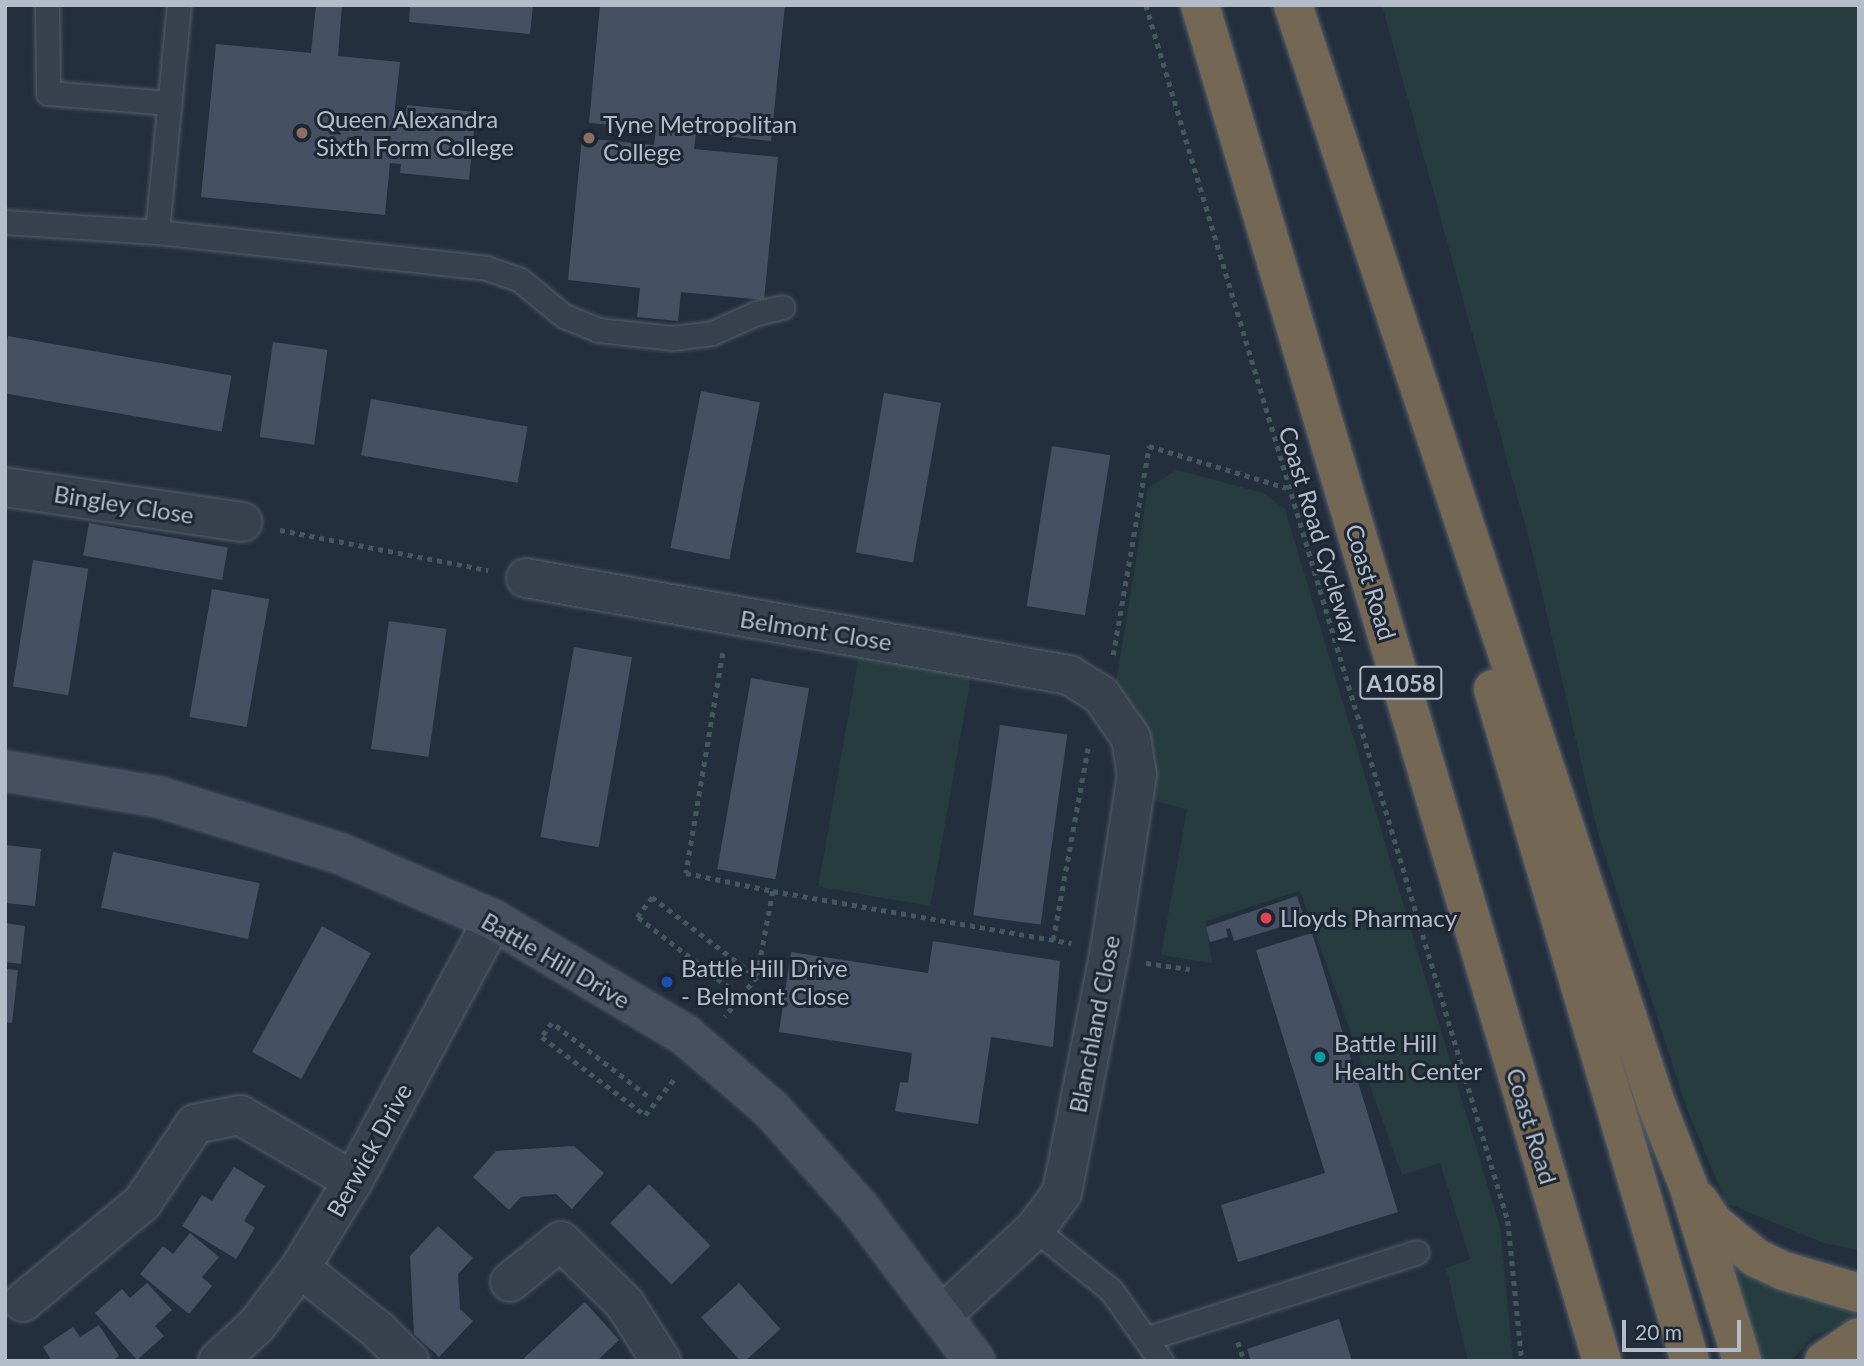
<!DOCTYPE html>
<html>
<head>
<meta charset="utf-8">
<style>
  body { margin:0 }
  #map { position:relative; width:1864px; height:1366px; overflow:hidden; background:#242f3e; font-family:Lato,sans-serif }
  div>[style] { position:absolute }
  [style*='--x'] { left:calc(var(--x)*1px); top:calc(var(--y)*1px); width:calc(var(--w)*1px); rotate:calc(var(--a)*1deg) }
  .green>* { inset:0; background:#263c3f; transform-origin:0 0 }
  .building>* { inset:0; background:#455162; transform-origin:0 0 }
  .path>* { height:4.5px; margin-top:-2.25px; transform-origin:0; background:repeating-linear-gradient(90deg,#44595c 0 5px,transparent 0 10px) }
  .roads { filter:drop-shadow(0 0 2px #565f6c) drop-shadow(0 0 2px #565f6c) }
  .lane>* { height:23px; margin:-11.5px; padding:0 11.5px; transform-origin:11.5px; border-radius:11.5px; background:#38414e }
  .street>* { height:38px; margin:-19px; padding:0 19px; transform-origin:19px; border-radius:19px; background:#38414e }
  .secondary>* { height:38px; margin:-19px; padding:0 19px; transform-origin:19px; border-radius:19px; background:#465061 }
  .highway>* { height:38px; margin:-19px; padding:0 19px; transform-origin:19px; border-radius:19px; background:#746855 }
  .dots>* { width:19px; height:19px; translate:-50% -50%; box-sizing:border-box; border:4px solid #1d2633; border-radius:50% }
  span { translate:-50% -50%; white-space:nowrap; text-align:center; line-height:1.15; -webkit-text-stroke:6px #1d2633; paint-order:stroke }
  .shield-label span { padding:2px 5px; background:#1d2633; border:2px solid; border-radius:5px; -webkit-text-stroke-width:0 }
  .shield-label { font-size:23px; color:#b4bcc9; font-weight:700 }
  .poi-label { font-size:24px; color:#b4bcc9 }
  .left { translate:0 -50%; text-align:left }
  .street-label { font-size:24px; color:#b4bcc9 }
  .frame { position:absolute; inset:0; border:7px solid #b4bcc9; pointer-events:none }
  .scale { position:absolute; left:1622px; top:1320px; width:119px; height:32px; box-sizing:border-box; border:4px solid #b4bcc9; border-top:0; padding-left:9px; font-size:21px; line-height:24px; white-space:nowrap; color:#b4bcc9; -webkit-text-stroke:5px #1d2633; paint-order:stroke }
</style>
</head>
<body>
<div id="map">
  <div class="green">
    <div style="clip-path:polygon(1382px 5px,1859px 5px,1859px 1250px,1824px 1243px,1726px 1203px,1686px 1107px,1597px 830px,1531px 547px)"></div>
    <div style="clip-path:polygon(1177px 470px,1263px 493px,1285px 509px,1500px 1227px,1513px 1361px,1468px 1361px,1446px 1268px,1470px 1259px,1440px 1163px,1402px 1175px,1300px 891px,1206px 921px,1212px 963px,1161px 955px,1187px 809px,1154px 801px,1153px 743px,1137px 710px,1116px 683px,1148px 488px)"></div>
    <div style="left:859px;top:655px;width:114px;height:235px;rotate:10deg"></div>
    <div style="clip-path:polygon(1741px 1269px,1858px 1305px,1859px 1315px,1812px 1337px,1791px 1361px,1763px 1361px,1735px 1279px)"></div>
  </div>
  <div class="building">
    <div style="clip-path:polygon(316px 5px,342px 5px,338px 56px,400px 62px,394px 117px,405px 118px,407px 105px,476px 112px,469px 180px,400px 173px,401px 164px,390px 163px,385px 215px,201px 197px,216px 44px,311px 53px)"></div>
    <div style="clip-path:polygon(410px 5px,533px 5px,530px 34px,409px 22px)"></div>
    <div style="clip-path:polygon(600px 5px,785px 5px,771px 141px,696px 133px,694px 149px,778px 157px,764px 300px,681px 292px,678px 321px,637px 317px,640px 288px,568px 280px,582px 138px,654px 145px,656px 129px,589px 123px)"></div>
    <div style="left:8px;top:336px;width:227px;height:57px;rotate:10deg"></div>
    <div style="left:273px;top:342px;width:55px;height:96px;rotate:8deg"></div>
    <div style="left:701px;top:391px;width:60px;height:160px;rotate:11deg"></div>
    <div style="left:884px;top:393px;width:58px;height:162px;rotate:10deg"></div>
    <div style="left:371px;top:399px;width:159px;height:57px;rotate:10deg"></div>
    <div style="left:1052px;top:446px;width:59px;height:162px;rotate:9deg"></div>
    <div style="left:89px;top:523px;width:141px;height:33px;rotate:10deg"></div>
    <div style="left:33px;top:560px;width:56px;height:128px;rotate:9deg"></div>
    <div style="left:212px;top:589px;width:58px;height:130px;rotate:10deg"></div>
    <div style="left:389px;top:621px;width:58px;height:129px;rotate:8deg"></div>
    <div style="left:574px;top:647px;width:59px;height:193px;rotate:10deg"></div>
    <div style="left:751px;top:678px;width:59px;height:194px;rotate:10deg"></div>
    <div style="left:1000px;top:725px;width:68px;height:192px;rotate:8deg"></div>
    <div style="clip-path:polygon(5px 845px,41px 849px,35px 906px,5px 903px)"></div>
    <div style="left:113px;top:852px;width:150px;height:57px;rotate:12deg"></div>
    <div style="clip-path:polygon(1297px 896px,1305px 920px,1234px 941px,1230px 928px,1226px 929px,1228px 937px,1210px 942px,1206px 927px)"></div>
    <div style="clip-path:polygon(5px 923px,25px 926px,21px 964px,5px 962px)"></div>
    <div style="left:322px;top:926px;width:56px;height:144px;rotate:29deg"></div>
    <div style="clip-path:polygon(1312px 933px,1398px 1212px,1238px 1262px,1221px 1205px,1325px 1173px,1256px 950px)"></div>
    <div style="clip-path:polygon(933px 941px,1060px 961px,1053px 1047px,991px 1037px,978px 1124px,895px 1111px,900px 1082px,908px 1083px,912px 1053px,779px 1032px,791px 952px,928px 973px)"></div>
    <div style="clip-path:polygon(5px 969px,18px 970px,12px 1023px,5px 1022px)"></div>
    <div style="clip-path:polygon(574px 1146px,604px 1173px,572px 1209px,556px 1194px,521px 1197px,509px 1210px,473px 1177px,496px 1151px)"></div>
    <div style="clip-path:polygon(234px 1167px,265px 1186px,244px 1221px,255px 1228px,236px 1259px,182px 1226px,202px 1195px,212px 1201px)"></div>
    <div style="left:649px;top:1184px;width:87px;height:55px;rotate:45deg"></div>
    <div style="clip-path:polygon(438px 1226px,473px 1258px,458px 1274px,460px 1309px,473px 1321px,439px 1357px,414px 1334px,410px 1256px)"></div>
    <div style="clip-path:polygon(190px 1233px,219px 1257px,202px 1277px,212px 1286px,189px 1314px,140px 1274px,163px 1246px,173px 1254px)"></div>
    <div style="clip-path:polygon(147px 1283px,172px 1310px,155px 1326px,164px 1336px,137px 1360px,95px 1313px,122px 1289px,130px 1298px)"></div>
    <div style="left:739px;top:1283px;width:62px;height:51px;rotate:48deg"></div>
    <div style="clip-path:polygon(585px 1302px,619px 1340px,597px 1361px,526px 1361px,524px 1358px)"></div>
    <div style="clip-path:polygon(1339px 1319px,1352px 1361px,1251px 1361px,1247px 1349px)"></div>
    <div style="clip-path:polygon(99px 1325px,119px 1356px,112px 1361px,52px 1361px,43px 1347px,73px 1327px,80px 1337px)"></div>
  </div>
  <div class="path">
    <div style="--x:1146;--y:5;--w:1269;--a:73.42"></div>
    <div style="--x:1508;--y:1221;--w:141;--a:84.3"></div>
    <div style="--x:280;--y:530;--w:212;--a:10.9"></div>
    <div style="--x:723;--y:653;--w:223;--a:99.5"></div>
    <div style="--x:686;--y:873;--w:89;--a:11.7"></div>
    <div style="--x:773;--y:891;--w:87;--a:100.5"></div>
    <div style="--x:757;--y:977;--w:51;--a:128.7"></div>
    <div style="--x:1113;--y:655;--w:212;--a:-80.2"></div>
    <div style="--x:1149;--y:446;--w:144;--a:16.9"></div>
    <div style="--x:773;--y:891;--w:303;--a:9.9"></div>
    <div style="--x:1053;--y:940;--w:195;--a:-79.7"></div>
    <div style="--x:1146;--y:963;--w:44;--a:7.8"></div>
    <div style="--x:729;--y:988;--w:116;--a:-142.3"></div>
    <div style="--x:637;--y:917;--w:25;--a:-53"></div>
    <div style="--x:652;--y:897;--w:132;--a:37.3"></div>
    <div style="--x:647;--y:1096;--w:120;--a:-142.5"></div>
    <div style="--x:552;--y:1023;--w:17;--a:126"></div>
    <div style="--x:542;--y:1037;--w:129;--a:37.1"></div>
    <div style="--x:645;--y:1115;--w:48;--a:-51"></div>
    <div style="--x:1238;--y:1342;--w:20;--a:72"></div>
  </div>
  <div class="roads">
    <div class="lane">
      <div style="--x:47;--y:5;--w:88;--a:89.3"></div>
      <div style="--x:48;--y:93;--w:122;--a:4.7"></div>
      <div style="--x:5;--y:222;--w:152;--a:3.8"></div>
      <div style="--x:157;--y:232;--w:331;--a:6.2"></div>
      <div style="--x:486;--y:268;--w:36;--a:19"></div>
      <div style="--x:520;--y:280;--w:57;--a:39.3"></div>
      <div style="--x:564;--y:316;--w:37;--a:22"></div>
      <div style="--x:598;--y:330;--w:75;--a:6.1"></div>
      <div style="--x:673;--y:338;--w:39;--a:-7"></div>
      <div style="--x:712;--y:333;--w:49;--a:-24"></div>
      <div style="--x:757;--y:313;--w:26;--a:-13"></div>
      <div style="--x:157;--y:232;--w:228;--a:-84.5"></div>
      <div style="--x:1035;--y:1229;--w:97;--a:38.8"></div>
      <div style="--x:1111;--y:1290;--w:87;--a:54.8"></div>
      <div style="--x:1148;--y:1338;--w:282;--a:-17.7"></div>
    </div>
    <div class="street">
      <div style="--x:5;--y:487;--w:240;--a:8.4"></div>
      <div style="--x:526;--y:578;--w:552;--a:10.13"></div>
      <div style="--x:1069;--y:675;--w:38;--a:32"></div>
      <div style="--x:1101;--y:695;--w:52;--a:55.1"></div>
      <div style="--x:1131;--y:738;--w:36;--a:81"></div>
      <div style="--x:1137;--y:774;--w:178;--a:98.7"></div>
      <div style="--x:1110;--y:950;--w:248;--a:101.2"></div>
      <div style="--x:1062;--y:1193;--w:45;--a:126.9"></div>
      <div style="--x:1035;--y:1229;--w:127;--a:137.2"></div>
      <div style="--x:300;--y:1268;--w:100;--a:38.5"></div>
      <div style="--x:378;--y:1330;--w:44;--a:45"></div>
      <div style="--x:510;--y:1282;--w:65;--a:-38.8"></div>
      <div style="--x:561;--y:1241;--w:90;--a:44.5"></div>
      <div style="--x:625;--y:1304;--w:67;--a:57.7"></div>
      <div style="--x:23;--y:1302;--w:155;--a:-39.8"></div>
      <div style="--x:142;--y:1203;--w:95;--a:-56.1"></div>
      <div style="--x:195;--y:1124;--w:46;--a:-11.3"></div>
      <div style="--x:240;--y:1115;--w:131;--a:30.3"></div>
      <div style="--x:218;--y:1361;--w:53;--a:-42.7"></div>
      <div style="--x:257;--y:1325;--w:71;--a:-53"></div>
      <div style="--x:300;--y:1268;--w:102;--a:-58.7"></div>
      <div style="--x:353;--y:1181;--w:296;--a:-61.8"></div>
    </div>
    <div class="secondary">
      <div style="--x:5;--y:771;--w:156;--a:9.6"></div>
      <div style="--x:159;--y:797;--w:189;--a:17.3"></div>
      <div style="--x:339;--y:853;--w:168;--a:23.5"></div>
      <div style="--x:493;--y:920;--w:224;--a:30.9"></div>
      <div style="--x:685;--y:1035;--w:113;--a:40.7"></div>
      <div style="--x:771;--y:1109;--w:134;--a:48.3"></div>
      <div style="--x:860;--y:1209;--w:191;--a:52.9"></div>
    </div>
    <div class="highway">
      <div style="--x:1200;--y:5;--w:1414;--a:73.49"></div>
      <div style="--x:1293;--y:5;--w:1160;--a:71.71"></div>
      <div style="--x:1657;--y:1106;--w:85;--a:68.6"></div>
      <div style="--x:1688;--y:1185;--w:184;--a:72.9"></div>
      <div style="--x:1493;--y:689;--w:700;--a:73.66"></div>
      <div style="--x:1699;--y:1201;--w:27;--a:56"></div>
      <div style="--x:1714;--y:1223;--w:55;--a:39.8"></div>
      <div style="--x:1756;--y:1258;--w:31;--a:25"></div>
      <div style="--x:1784;--y:1271;--w:78;--a:16.3"></div>
      <div style="--x:1824;--y:1361;--w:42;--a:-34.4"></div>
    </div>
  </div>
  <div class="dots">
    <div style="left:302px;top:133px;background:#8d6e63"></div>
    <div style="left:589px;top:138px;background:#8d6e63"></div>
    <div style="left:1266px;top:918px;background:#e0444e"></div>
    <div style="left:667px;top:982px;background:#1a4fb4"></div>
    <div style="left:1320px;top:1057px;background:#0f9aa8"></div>
  </div>
  <div class="shield-label">
    <span style="left:1401px;top:683px">A1058</span>
  </div>
  <div class="poi-label">
    <span class="left" style="left:316px;top:133px">Queen Alexandra<br>Sixth Form College</span>
    <span class="left" style="left:603px;top:138px">Tyne Metropolitan<br>College</span>
    <span class="left" style="left:1280px;top:918px">Lloyds Pharmacy</span>
    <span class="left" style="left:681px;top:982px">Battle Hill Drive<br>- Belmont Close</span>
    <span class="left" style="left:1334px;top:1057px">Battle Hill<br>Health Center</span>
  </div>
  <div class="street-label">
    <span style="left:124px;top:504px;rotate:9deg">Bingley Close</span>
    <span style="left:1320px;top:535px;rotate:73deg">Coast Road Cycleway</span>
    <span style="left:1371px;top:582px;rotate:73deg">Coast Road</span>
    <span style="left:816px;top:630px;rotate:9deg">Belmont Close</span>
    <span style="left:556px;top:960px;rotate:30deg">Battle Hill Drive</span>
    <span style="left:1094px;top:1024px;rotate:-79deg">Blanchland Close</span>
    <span style="left:1532px;top:1126px;rotate:73deg">Coast Road</span>
    <span style="left:369px;top:1150px;rotate:-61deg">Berwick Drive</span>
  </div>
  <div class="frame"></div>
  <div class="scale">20 m</div>
</div>
</body>
</html>
